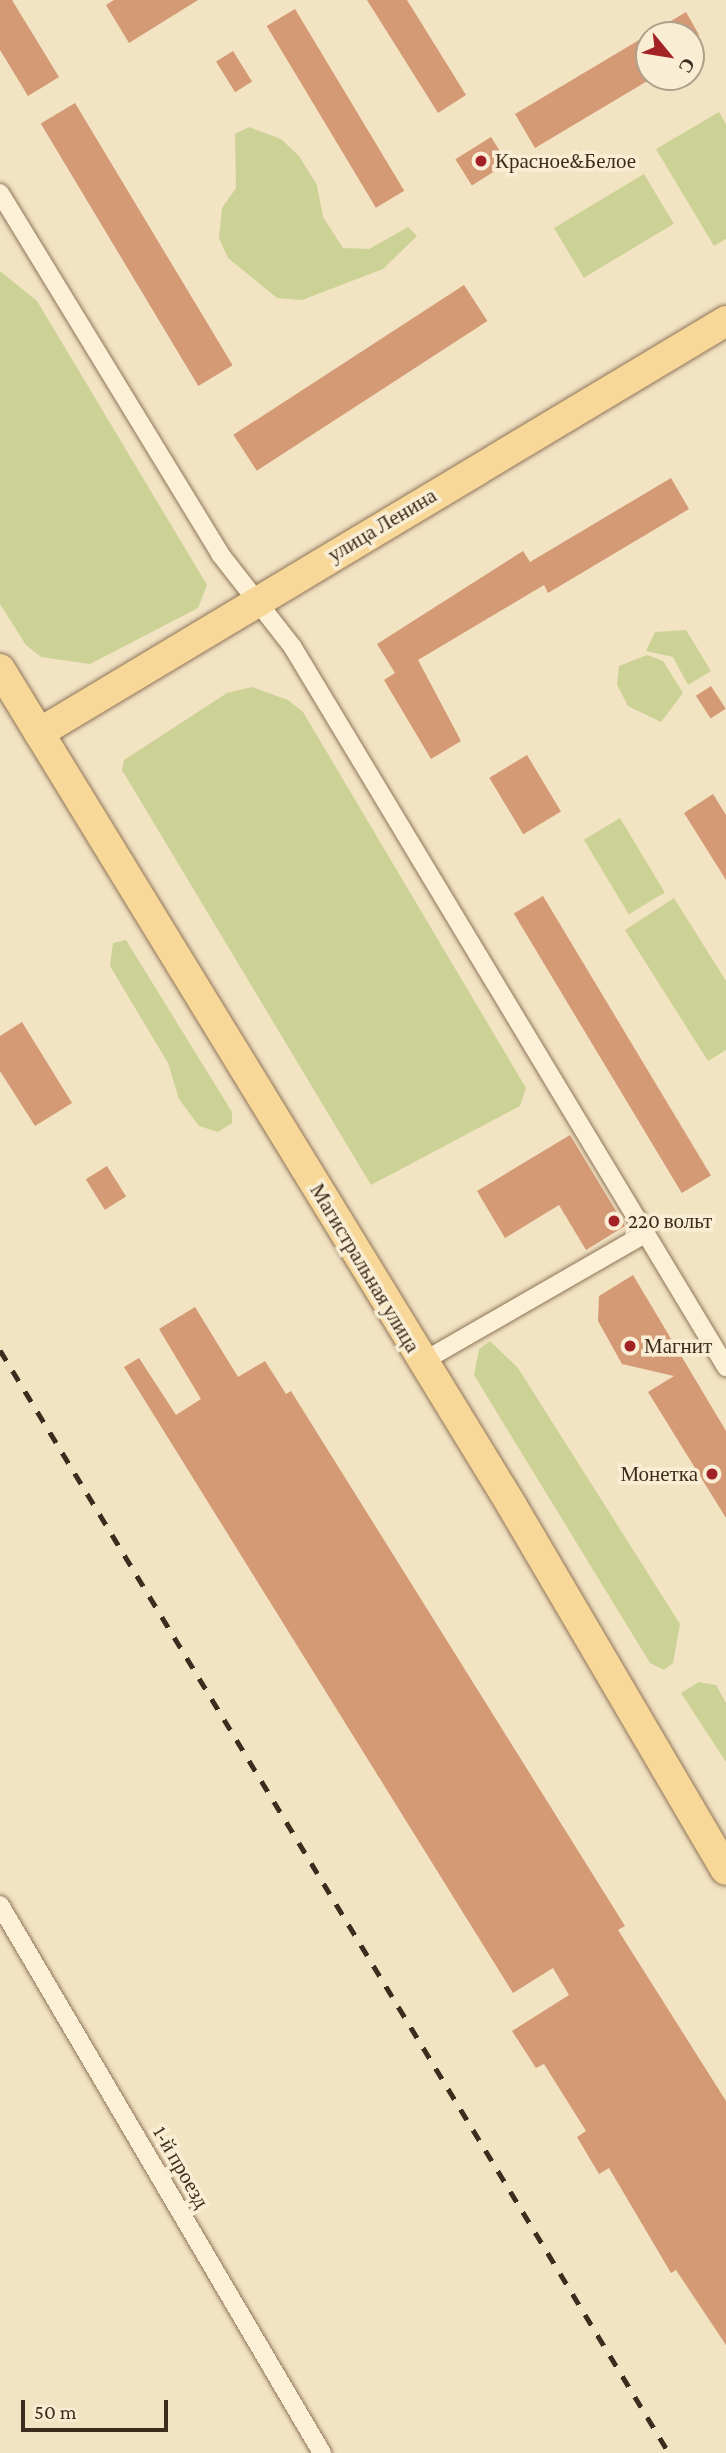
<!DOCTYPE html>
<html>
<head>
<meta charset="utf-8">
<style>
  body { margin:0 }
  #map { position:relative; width:726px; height:2453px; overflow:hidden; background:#f2e3c3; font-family:"Crimson Pro",serif }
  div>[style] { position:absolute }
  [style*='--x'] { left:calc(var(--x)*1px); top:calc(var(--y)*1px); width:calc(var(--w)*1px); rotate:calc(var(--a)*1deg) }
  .green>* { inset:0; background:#ccd295; transform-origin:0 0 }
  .building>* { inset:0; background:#d49a75; transform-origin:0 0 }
  .roads { filter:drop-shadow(0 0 2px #8f7458) drop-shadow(0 0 2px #8f7458) }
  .street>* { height:18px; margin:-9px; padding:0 9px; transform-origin:9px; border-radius:9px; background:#fcf0d7 }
  .primary>* { height:30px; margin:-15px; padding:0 15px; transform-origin:15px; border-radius:15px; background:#f8d898 }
  .rail>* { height:5px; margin-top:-2.5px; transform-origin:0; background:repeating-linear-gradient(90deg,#3d2c1d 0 12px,transparent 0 24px) }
  .dots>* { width:19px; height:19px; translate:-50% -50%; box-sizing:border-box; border:4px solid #f9edd3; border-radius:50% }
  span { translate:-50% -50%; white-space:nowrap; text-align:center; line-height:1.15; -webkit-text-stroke:7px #f9edd3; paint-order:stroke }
  .poi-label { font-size:21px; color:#3d2c1d }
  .left { translate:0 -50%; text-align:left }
  .right { translate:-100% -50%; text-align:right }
  .street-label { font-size:21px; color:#3d2c1d }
  .north { position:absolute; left:635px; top:21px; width:70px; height:70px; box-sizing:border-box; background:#f9edd3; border:2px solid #aea08a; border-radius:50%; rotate:120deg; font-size:19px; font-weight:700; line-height:28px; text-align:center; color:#3d2c1d }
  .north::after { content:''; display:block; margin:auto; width:24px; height:32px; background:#a32226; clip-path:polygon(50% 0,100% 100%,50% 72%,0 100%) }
  .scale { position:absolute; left:21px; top:2400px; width:147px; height:32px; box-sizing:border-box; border:4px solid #3d2c1d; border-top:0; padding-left:9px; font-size:21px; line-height:24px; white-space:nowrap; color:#3d2c1d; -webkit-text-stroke:5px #f9edd3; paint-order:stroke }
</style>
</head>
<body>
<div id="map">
  <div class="green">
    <div style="clip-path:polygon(719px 112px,726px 124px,726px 239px,714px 246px,656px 149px)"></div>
    <div style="clip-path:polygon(249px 127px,281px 139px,299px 156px,317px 185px,323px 217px,343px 248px,369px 249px,408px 227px,417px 236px,383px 269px,302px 300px,277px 298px,228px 258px,219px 238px,222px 208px,236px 188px,235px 134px)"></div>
    <div style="left:644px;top:174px;width:58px;height:105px;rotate:59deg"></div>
    <div style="clip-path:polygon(0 271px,37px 301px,207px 585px,198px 608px,90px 664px,41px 657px,26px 645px,0 604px)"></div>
    <div style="clip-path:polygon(686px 630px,711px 671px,688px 685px,673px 657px,646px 651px,655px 632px)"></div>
    <div style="clip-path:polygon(647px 655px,663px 661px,683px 693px,661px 722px,628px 706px,617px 685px,619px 666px)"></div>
    <div style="clip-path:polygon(252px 687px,288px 700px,303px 712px,526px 1088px,520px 1106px,371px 1185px,122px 770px,124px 760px,227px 693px)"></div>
    <div style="left:620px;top:818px;width:87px;height:42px;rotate:59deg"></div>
    <div style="clip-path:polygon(674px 898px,726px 981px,726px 1050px,708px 1061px,625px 930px)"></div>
    <div style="clip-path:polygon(126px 940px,232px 1112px,232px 1123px,218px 1132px,199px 1126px,179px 1099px,168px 1063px,110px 966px,113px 943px)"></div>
    <div style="clip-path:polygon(490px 1341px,518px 1368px,680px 1624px,673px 1663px,664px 1670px,650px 1663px,474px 1375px,479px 1349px)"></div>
    <div style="clip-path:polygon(699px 1682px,716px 1685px,726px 1703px,726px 1762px,681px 1693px)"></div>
  </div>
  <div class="building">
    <div style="clip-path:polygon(0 0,12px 0,59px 77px,28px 96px,0 50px)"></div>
    <div style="clip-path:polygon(114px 0,198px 0,129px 43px,106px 5px)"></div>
    <div style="clip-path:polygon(367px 0,407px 0,466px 95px,438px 113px)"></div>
    <div style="left:295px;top:9px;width:212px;height:33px;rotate:59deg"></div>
    <div style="clip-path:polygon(686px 12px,699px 35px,649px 35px,649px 80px,535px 148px,515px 114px)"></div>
    <div style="left:233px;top:51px;width:36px;height:20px;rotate:58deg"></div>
    <div style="left:75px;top:103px;width:306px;height:40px;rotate:59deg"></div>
    <div style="left:491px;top:137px;width:31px;height:42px;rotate:58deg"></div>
    <div style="left:464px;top:285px;width:43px;height:275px;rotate:57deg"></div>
    <div style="clip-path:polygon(671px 478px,689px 509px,548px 593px,544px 585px,418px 660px,461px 741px,431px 759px,384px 680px,395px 673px,377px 644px,523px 551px,530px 562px)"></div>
    <div style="left:711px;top:686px;width:27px;height:18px;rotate:57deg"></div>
    <div style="left:527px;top:755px;width:66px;height:44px;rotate:59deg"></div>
    <div style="clip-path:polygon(713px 794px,726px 815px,726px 880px,684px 813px)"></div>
    <div style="left:543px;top:896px;width:326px;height:34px;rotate:59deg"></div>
    <div style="clip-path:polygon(22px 1022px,72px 1103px,35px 1126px,0 1071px,0 1036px)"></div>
    <div style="clip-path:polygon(570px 1135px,625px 1226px,586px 1250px,559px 1205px,505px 1238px,477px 1191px)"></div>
    <div style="left:107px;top:1166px;width:36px;height:25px;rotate:58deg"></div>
    <div style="clip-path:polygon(633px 1275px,726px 1431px,726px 1518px,648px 1392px,674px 1376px,622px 1364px,598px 1321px,599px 1296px)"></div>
    <div style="clip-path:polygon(195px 1307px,238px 1377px,265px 1361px,286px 1394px,291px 1391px,625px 1926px,618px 1930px,726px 2101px,726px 2345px,676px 2270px,671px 2273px,609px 2168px,599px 2174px,577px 2137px,586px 2131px,544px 2064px,536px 2068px,512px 2031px,569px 1995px,553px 1968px,513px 1993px,124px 1367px,139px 1358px,176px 1415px,201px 1399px,159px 1329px)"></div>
  </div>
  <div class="roads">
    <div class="street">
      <div style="--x:0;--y:193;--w:423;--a:58.6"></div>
      <div style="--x:220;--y:554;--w:117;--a:52"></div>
      <div style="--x:292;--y:646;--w:842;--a:58.95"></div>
      <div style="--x:422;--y:1362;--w:257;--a:-29.9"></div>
      <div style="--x:0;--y:1905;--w:636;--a:59.56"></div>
    </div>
    <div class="primary">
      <div style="--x:0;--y:669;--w:979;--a:58.53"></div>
      <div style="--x:511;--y:1504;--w:424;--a:59.6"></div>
      <div style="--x:39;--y:733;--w:801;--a:-30.95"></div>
    </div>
  </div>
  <div class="rail">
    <div style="--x:0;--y:1350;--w:1290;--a:58.76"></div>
  </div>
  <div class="dots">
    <div style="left:481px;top:161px;background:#a32226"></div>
    <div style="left:614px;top:1221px;background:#a32226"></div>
    <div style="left:630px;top:1346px;background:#a32226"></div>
    <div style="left:712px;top:1474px;background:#a32226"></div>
  </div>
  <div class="poi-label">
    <span class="left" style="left:495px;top:161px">Красное&amp;Белое</span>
    <span class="left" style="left:628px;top:1221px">220 вольт</span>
    <span class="left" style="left:644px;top:1346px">Магнит</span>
    <span class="right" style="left:698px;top:1474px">Монетка</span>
  </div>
  <div class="street-label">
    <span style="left:382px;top:525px;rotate:-31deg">улица Ленина</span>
    <span style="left:365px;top:1268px;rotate:59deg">Магистральная улица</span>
    <span style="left:181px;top:2167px;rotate:60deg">1-й проезд</span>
  </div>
  <div class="north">С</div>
  <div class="scale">50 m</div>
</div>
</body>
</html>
